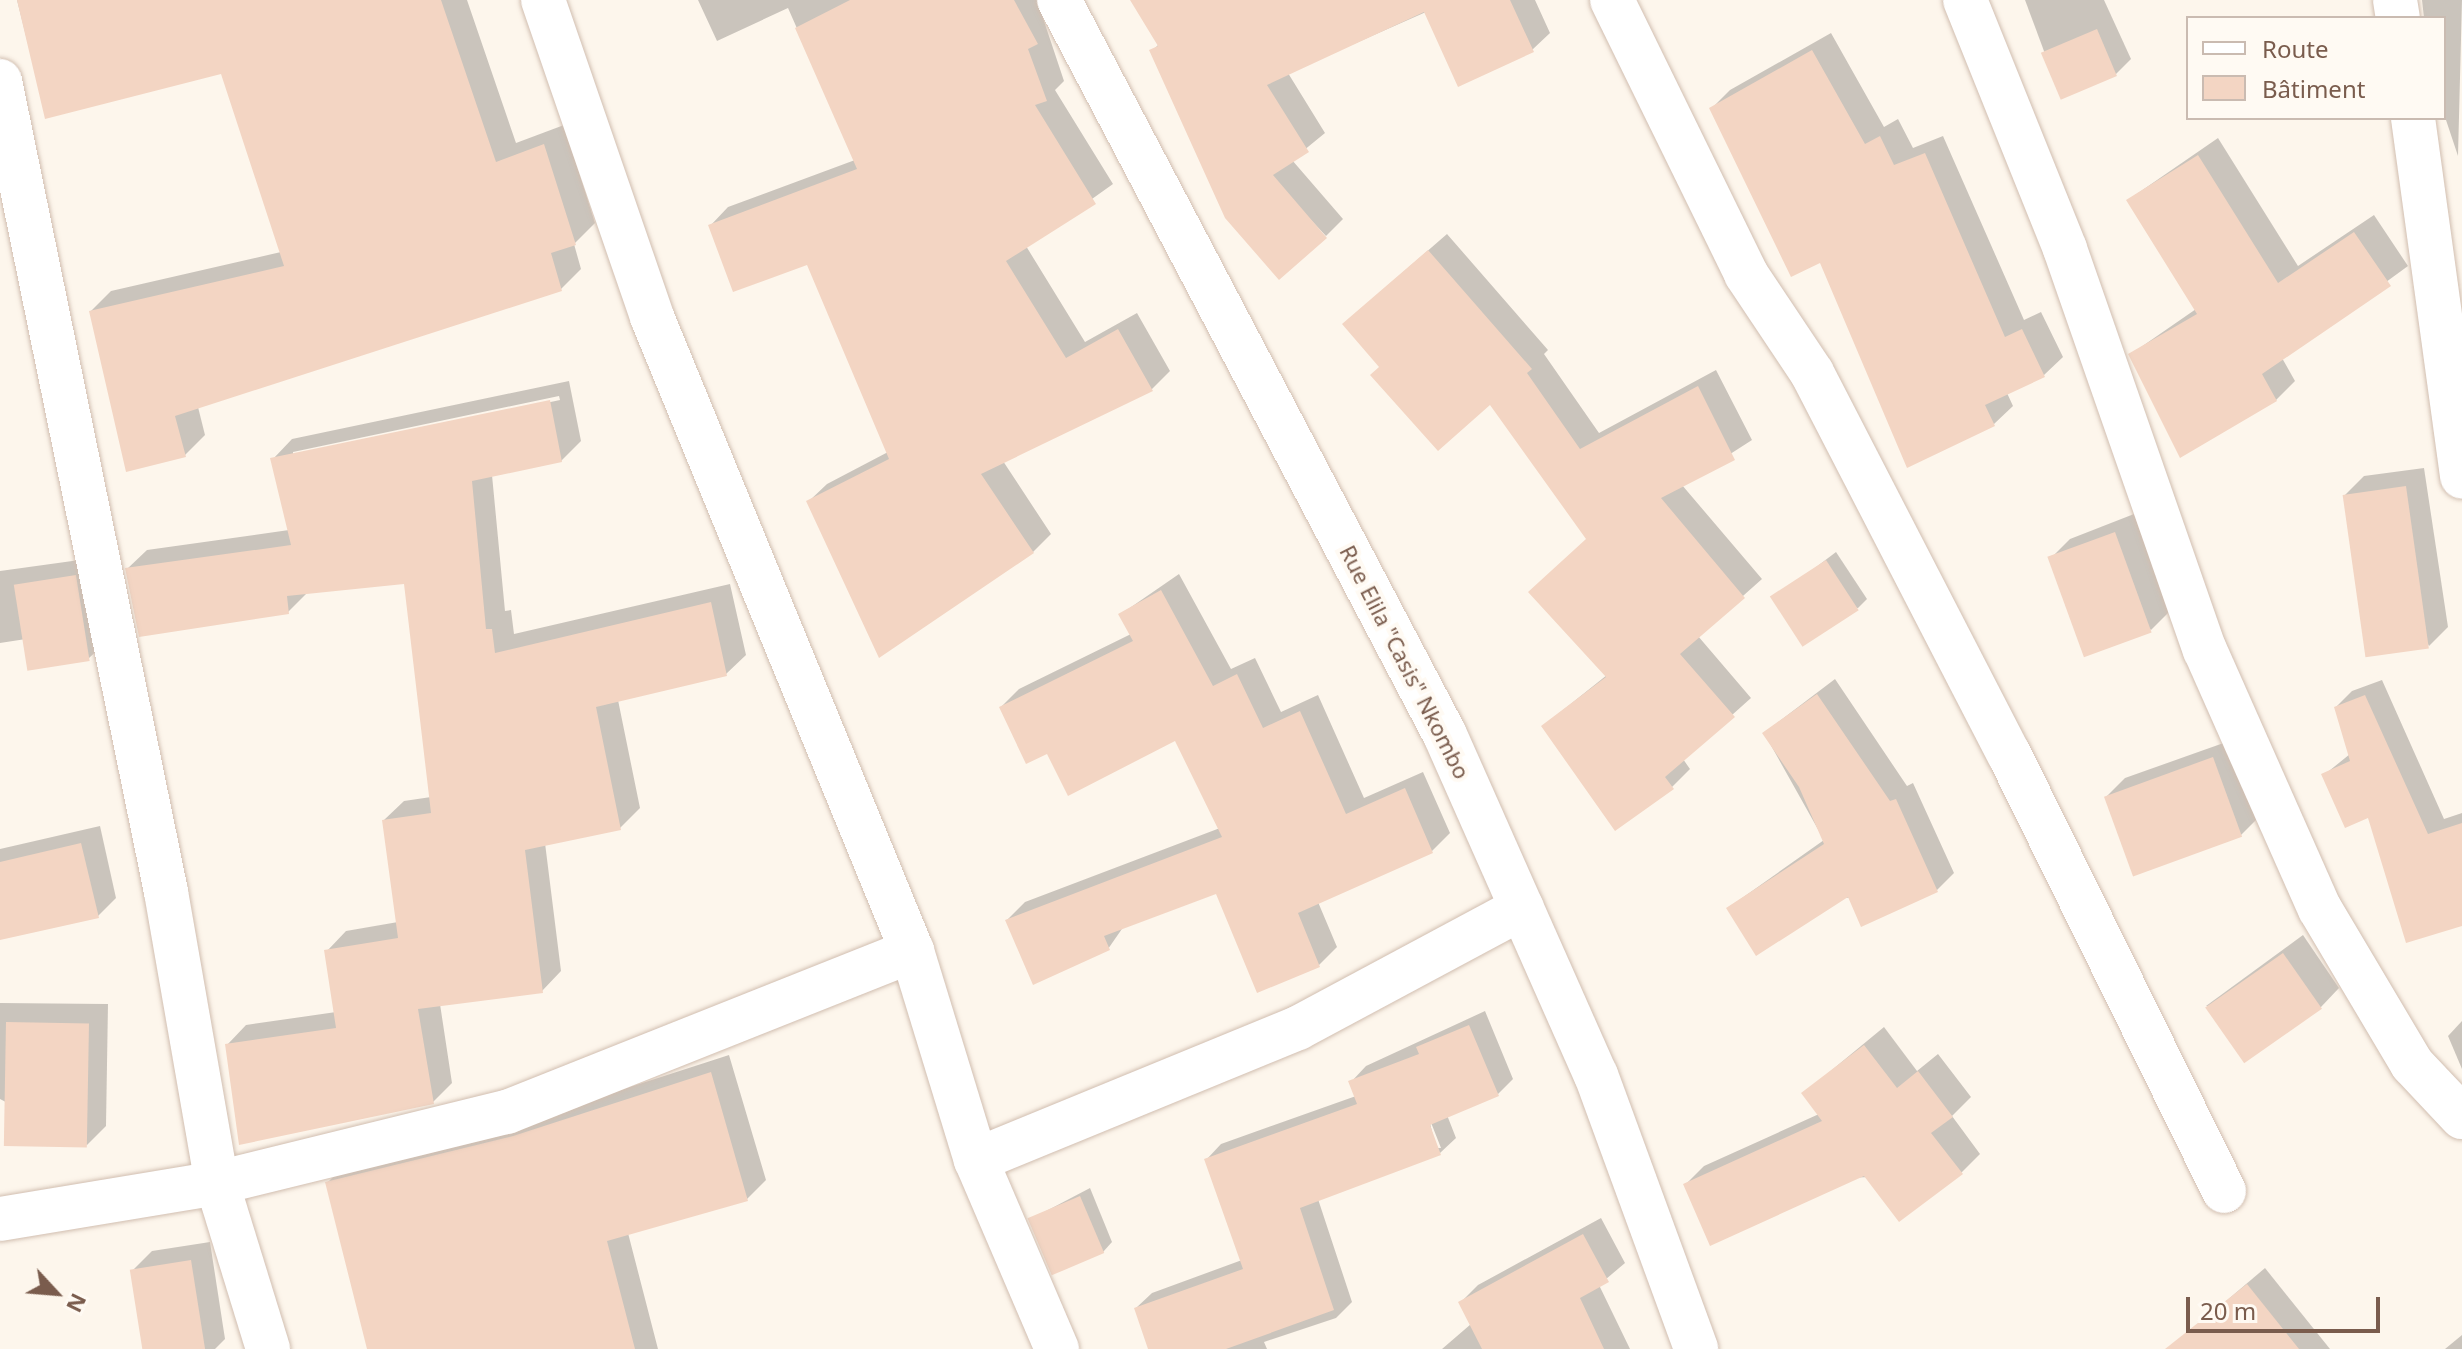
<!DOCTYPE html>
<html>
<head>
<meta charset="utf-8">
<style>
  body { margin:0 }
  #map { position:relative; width:2462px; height:1349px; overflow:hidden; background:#fdf6ec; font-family:"Noto Sans",sans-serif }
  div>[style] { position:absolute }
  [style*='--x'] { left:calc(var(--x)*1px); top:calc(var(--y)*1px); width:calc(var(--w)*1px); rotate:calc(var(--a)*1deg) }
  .shadow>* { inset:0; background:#0003 }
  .building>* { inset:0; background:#f3d5c3; transform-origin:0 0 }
  .roads { filter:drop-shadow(0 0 2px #d1beb0) drop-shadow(0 0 2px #d1beb0) }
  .minor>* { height:44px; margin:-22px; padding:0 22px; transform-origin:22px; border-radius:22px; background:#fff }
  span { translate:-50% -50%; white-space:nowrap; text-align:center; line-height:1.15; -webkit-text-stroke:8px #fffaf3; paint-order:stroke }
  .street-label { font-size:22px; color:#7a5c4d }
  .legend { position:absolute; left:2186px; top:16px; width:260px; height:104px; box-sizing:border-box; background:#fffaf3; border:2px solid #cabbb1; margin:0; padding:10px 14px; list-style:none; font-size:24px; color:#7a5c4d }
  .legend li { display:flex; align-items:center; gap:16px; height:40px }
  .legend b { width:40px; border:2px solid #cabbb1 }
  .north { position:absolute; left:16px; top:1253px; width:80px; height:80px; -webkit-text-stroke:6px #fffaf3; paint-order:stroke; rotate:116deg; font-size:22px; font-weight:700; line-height:32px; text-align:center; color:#7a5c4d }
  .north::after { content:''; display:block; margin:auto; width:28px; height:36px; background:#7a5c4d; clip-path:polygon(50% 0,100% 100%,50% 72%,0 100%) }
  .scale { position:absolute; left:2186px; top:1297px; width:194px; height:36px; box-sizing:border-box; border:4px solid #7a5c4d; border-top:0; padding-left:10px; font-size:24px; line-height:28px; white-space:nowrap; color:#7a5c4d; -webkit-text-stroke:6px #fffaf3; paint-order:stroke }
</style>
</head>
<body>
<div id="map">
  <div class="shadow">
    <div style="clip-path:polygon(17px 0,467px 0,516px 143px,564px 125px,595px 223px,574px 244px,581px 269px,561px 289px,198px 407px,205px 435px,185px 455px,91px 311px,111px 291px,281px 252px,222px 71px,46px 116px)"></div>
    <div style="clip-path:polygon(698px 0,1037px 0,1064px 81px,1055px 90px,1113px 184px,1026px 246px,1085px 342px,1137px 313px,1170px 371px,1152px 389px,1003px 461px,1051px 534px,1033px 552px,808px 502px,827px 484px,888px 452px,808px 262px,710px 226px,728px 207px,855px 160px,788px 8px,717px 41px)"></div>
    <div style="clip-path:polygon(1133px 0,1535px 0,1550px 33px,1532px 50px,1426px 12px,1288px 73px,1325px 133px,1292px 160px,1343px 219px,1326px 236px,1152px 51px,1159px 44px)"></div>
    <div style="clip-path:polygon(2025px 0,2104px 0,2131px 59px,2116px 74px,2061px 97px)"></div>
    <div style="clip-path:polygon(2422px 0,2462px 0,2458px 156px,2444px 114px,2444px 18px,2424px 18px)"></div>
    <div style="clip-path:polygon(1831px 33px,1884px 127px,1898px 119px,1913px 148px,1943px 136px,2024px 320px,2041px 312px,2063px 357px,2044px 375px,2007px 393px,2013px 406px,1994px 424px,1908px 465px,1821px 260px,1711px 109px,1730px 90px)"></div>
    <div style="clip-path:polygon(2218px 138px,2298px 266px,2374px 215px,2408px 266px,2282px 358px,2295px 381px,2276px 400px,2131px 354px,2196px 309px,2128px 200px)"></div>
    <div style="clip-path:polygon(1447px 234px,1548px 350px,1544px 354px,1599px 433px,1716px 370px,1752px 440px,1682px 485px,1762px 579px,1698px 636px,1751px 698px,1683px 759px,1690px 769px,1672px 787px,1543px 726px,1607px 675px,1588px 538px,1491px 402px,1381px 367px,1363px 307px)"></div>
    <div style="clip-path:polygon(evenodd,569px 381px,581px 441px,561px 461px,492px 475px,505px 611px,511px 610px,514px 634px,730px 584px,746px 655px,726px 674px,618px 700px,640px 808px,620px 828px,545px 843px,561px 971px,542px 991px,440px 1004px,452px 1083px,433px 1102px,227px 1045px,246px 1025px,336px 1012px,327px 951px,346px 931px,398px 922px,384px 820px,404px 801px,431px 797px,406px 582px,308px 592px,288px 612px,127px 569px,147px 550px,289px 530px,273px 459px,292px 439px,569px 381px,559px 396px,560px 400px,293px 456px,293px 452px,559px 396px)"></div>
    <div style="clip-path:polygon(2424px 468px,2448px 627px,2429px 646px,2345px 495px,2364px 476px)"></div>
    <div style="clip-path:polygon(2134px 514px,2170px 611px,2151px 630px,2051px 558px,2070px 539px)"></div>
    <div style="clip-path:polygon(1836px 552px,1867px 599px,1858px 608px,1774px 599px)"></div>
    <div style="clip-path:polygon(94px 558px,107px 641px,88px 659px,26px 639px,0 643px,0 571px)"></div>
    <div style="clip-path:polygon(1179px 574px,1231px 669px,1255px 658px,1281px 712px,1318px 695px,1364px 798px,1423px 772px,1450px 833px,1432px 851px,1318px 902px,1337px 947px,1319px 965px,1258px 991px,1217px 891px,1124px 926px,1108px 949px,1007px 920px,1025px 902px,1220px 828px,1176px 739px,1048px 752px,1001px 707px,1019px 689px,1131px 634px,1121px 614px)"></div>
    <div style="clip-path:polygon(1835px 679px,1907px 786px,1913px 783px,1954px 873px,1937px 890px,1728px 908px,1824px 840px,1764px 733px)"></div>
    <div style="clip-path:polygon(2382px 680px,2444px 819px,2462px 813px,2462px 924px,2369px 815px,2324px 775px,2350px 754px,2336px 707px,2352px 691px)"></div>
    <div style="clip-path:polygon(2232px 740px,2259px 817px,2240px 836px,2106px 797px,2125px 778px)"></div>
    <div style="clip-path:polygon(100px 826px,116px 898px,98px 916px,0 938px,0 849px)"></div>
    <div style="clip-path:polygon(2303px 935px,2339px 988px,2321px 1007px,2206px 1006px)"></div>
    <div style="clip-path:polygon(0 1003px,108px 1004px,106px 1126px,87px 1145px,0 1099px)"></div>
    <div style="clip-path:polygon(evenodd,1485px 1011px,1513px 1079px,1498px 1094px,1447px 1115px,1456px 1138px,1440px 1153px,1318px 1199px,1352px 1302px,1336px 1318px,1264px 1342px,1267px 1349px,1150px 1349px,1136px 1308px,1152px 1293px,1242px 1260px,1206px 1160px,1221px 1144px,1356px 1096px,1351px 1082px,1366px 1066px,1485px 1011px,1428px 1115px,1441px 1148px,1436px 1148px,1428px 1115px)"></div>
    <div style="clip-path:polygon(2462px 1021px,2462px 1069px,2448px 1036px)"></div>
    <div style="clip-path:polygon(1884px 1027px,1917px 1071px,1938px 1054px,1971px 1097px,1952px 1116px,1980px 1154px,1961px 1173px,1685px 1185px,1704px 1166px,1819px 1114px,1804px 1093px)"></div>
    <div style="clip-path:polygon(729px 1055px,766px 1180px,747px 1199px,628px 1233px,658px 1349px,456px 1349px,327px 1183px,346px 1164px,534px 1118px)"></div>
    <div style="clip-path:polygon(1090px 1188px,1112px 1242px,1103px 1252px,1031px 1219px)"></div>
    <div style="clip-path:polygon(1601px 1218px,1625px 1263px,1599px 1285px,1630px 1349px,1442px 1349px,1471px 1324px,1460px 1303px,1478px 1285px)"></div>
    <div style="clip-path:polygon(210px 1242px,225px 1339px,215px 1349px,145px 1349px,133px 1270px,152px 1251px)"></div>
    <div style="clip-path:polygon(2265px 1268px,2330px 1349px,2206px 1349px,2199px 1324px)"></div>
    <div style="clip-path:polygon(2462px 1335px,2462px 1349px,2445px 1349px)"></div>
  </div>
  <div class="building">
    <div style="clip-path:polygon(17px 0,441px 0,496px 162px,544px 144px,576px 245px,551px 253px,562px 291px,175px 416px,186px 457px,126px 472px,89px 311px,284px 266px,221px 74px,45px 119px)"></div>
    <div style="clip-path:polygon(850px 0,1014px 0,1038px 44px,1028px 49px,1047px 101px,1035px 105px,1096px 204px,1006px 261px,1066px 358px,1118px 329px,1153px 391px,981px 474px,1034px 553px,879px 658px,806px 501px,889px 459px,807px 265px,733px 292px,708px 225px,857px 169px,795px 28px)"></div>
    <div style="clip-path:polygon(1130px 0,1510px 0,1534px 52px,1458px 87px,1424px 12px,1267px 85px,1309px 152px,1273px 175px,1327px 238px,1279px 280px,1225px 218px,1149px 50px,1158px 46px)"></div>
    <div style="left:2097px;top:29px;width:51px;height:61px;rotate:67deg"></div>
    <div style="clip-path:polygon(1812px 50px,1865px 144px,1880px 136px,1894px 165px,1925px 153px,2005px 337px,2022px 329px,2045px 377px,1985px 405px,1995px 426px,1907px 468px,1820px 263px,1791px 277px,1709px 108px)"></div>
    <div style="clip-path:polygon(2198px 155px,2278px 283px,2354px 232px,2391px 286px,2262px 374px,2277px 401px,2180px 458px,2128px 354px,2197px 314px,2126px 200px)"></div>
    <div style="clip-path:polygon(1428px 250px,1532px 369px,1527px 373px,1580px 449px,1698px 386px,1735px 460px,1661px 498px,1745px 598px,1680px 654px,1735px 717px,1665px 777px,1674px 789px,1615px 831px,1541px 726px,1606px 677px,1528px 592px,1586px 539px,1490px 405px,1438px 451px,1370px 375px,1379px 367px,1342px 324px)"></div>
    <div style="clip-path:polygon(550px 400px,562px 462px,472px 481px,486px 629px,492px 629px,495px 653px,711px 602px,727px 676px,596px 707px,621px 830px,525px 850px,543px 993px,418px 1009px,434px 1104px,239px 1145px,225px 1044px,336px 1028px,324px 950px,398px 938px,382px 820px,431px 813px,404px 584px,287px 596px,289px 614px,139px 637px,125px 568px,291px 545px,270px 458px)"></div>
    <div style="left:2406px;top:486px;width:164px;height:64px;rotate:82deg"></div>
    <div style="left:2115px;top:532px;width:107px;height:72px;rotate:70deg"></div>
    <div style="left:1826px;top:560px;width:60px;height:67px;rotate:57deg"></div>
    <div style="left:76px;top:575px;width:87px;height:63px;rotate:81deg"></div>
    <div style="clip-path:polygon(1161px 590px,1213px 686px,1237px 674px,1263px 728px,1300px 711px,1346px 814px,1405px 788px,1433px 853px,1298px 913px,1320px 967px,1257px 993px,1216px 894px,1104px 936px,1110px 950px,1033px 985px,1005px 920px,1222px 837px,1175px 741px,1068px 796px,1047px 754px,1026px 764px,999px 707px,1133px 641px,1118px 614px)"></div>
    <div style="clip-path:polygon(1817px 694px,1890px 801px,1896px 799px,1938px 892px,1861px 927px,1848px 897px,1756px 956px,1726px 908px,1824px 844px,1799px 787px,1762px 733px)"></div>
    <div style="clip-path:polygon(2365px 695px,2428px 834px,2462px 823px,2462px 926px,2406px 943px,2368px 818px,2345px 828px,2321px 774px,2350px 761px,2334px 707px)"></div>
    <div style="left:2213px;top:757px;width:85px;height:116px;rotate:70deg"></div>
    <div style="clip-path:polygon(81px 843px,99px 918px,0 940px,0 862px)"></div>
    <div style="left:2283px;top:953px;width:68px;height:95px;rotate:55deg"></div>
    <div style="left:6px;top:1022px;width:83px;height:124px;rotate:1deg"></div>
    <div style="clip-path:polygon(1469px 1025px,1499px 1096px,1430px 1125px,1441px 1155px,1300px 1208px,1334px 1310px,1226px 1349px,1148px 1349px,1134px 1308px,1243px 1269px,1204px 1159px,1357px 1104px,1348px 1081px,1419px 1054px,1416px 1047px)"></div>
    <div style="clip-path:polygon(1864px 1045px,1897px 1088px,1918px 1071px,1953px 1117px,1931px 1133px,1963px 1174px,1899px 1222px,1864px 1176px,1710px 1246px,1683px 1184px,1822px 1121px,1801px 1093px)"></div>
    <div style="clip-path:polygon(711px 1072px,748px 1201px,607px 1241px,635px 1349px,367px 1349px,325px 1182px,513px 1136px)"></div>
    <div style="left:1080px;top:1196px;width:62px;height:57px;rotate:67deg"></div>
    <div style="clip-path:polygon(1583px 1234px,1609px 1282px,1580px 1298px,1604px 1349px,1482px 1349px,1458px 1302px)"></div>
    <div style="left:191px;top:1260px;width:90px;height:62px;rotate:81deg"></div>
    <div style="clip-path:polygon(2247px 1284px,2299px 1349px,2165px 1349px)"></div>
  </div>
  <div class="roads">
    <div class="minor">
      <div style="--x:543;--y:0;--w:335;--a:71"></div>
      <div style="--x:652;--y:317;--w:685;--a:67.7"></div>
      <div style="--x:912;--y:951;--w:219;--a:73"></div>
      <div style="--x:976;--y:1160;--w:206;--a:66.8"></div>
      <div style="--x:1059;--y:0;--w:830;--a:62.29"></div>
      <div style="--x:1445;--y:735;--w:372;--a:66.1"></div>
      <div style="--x:1596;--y:1075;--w:292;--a:69.9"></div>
      <div style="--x:1612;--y:0;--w:305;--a:63.9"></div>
      <div style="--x:1746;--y:274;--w:119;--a:56.3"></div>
      <div style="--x:1812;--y:373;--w:429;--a:62.7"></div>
      <div style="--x:2009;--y:754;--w:487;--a:63.8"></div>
      <div style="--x:1965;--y:0;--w:268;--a:68.1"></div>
      <div style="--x:2065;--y:249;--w:425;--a:70.8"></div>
      <div style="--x:2205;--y:650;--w:283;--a:66.1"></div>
      <div style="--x:2320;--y:909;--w:180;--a:59.3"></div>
      <div style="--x:2412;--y:1064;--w:73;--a:46.7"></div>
      <div style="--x:2395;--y:0;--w:18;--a:81"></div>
      <div style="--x:0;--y:81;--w:828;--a:78.43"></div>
      <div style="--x:166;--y:892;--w:295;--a:80.1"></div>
      <div style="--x:217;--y:1183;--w:174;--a:72.9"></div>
      <div style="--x:2413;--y:118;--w:362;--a:82.2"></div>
      <div style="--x:976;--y:1160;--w:348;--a:-22.3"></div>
      <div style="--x:1298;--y:1028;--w:254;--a:-28.2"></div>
      <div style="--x:0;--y:1219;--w:220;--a:-9.4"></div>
      <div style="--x:217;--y:1183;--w:299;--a:-13.8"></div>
      <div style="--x:507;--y:1112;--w:436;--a:-21.7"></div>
    </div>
  </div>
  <div class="street-label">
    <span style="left:1405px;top:662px;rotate:63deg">Rue Elila "Casis" Nkombo</span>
  </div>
  <ul class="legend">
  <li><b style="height:10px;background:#fff"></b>Route</li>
  <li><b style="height:22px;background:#f3d5c3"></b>Bâtiment</li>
  </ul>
  <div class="north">N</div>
  <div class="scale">20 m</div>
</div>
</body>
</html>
